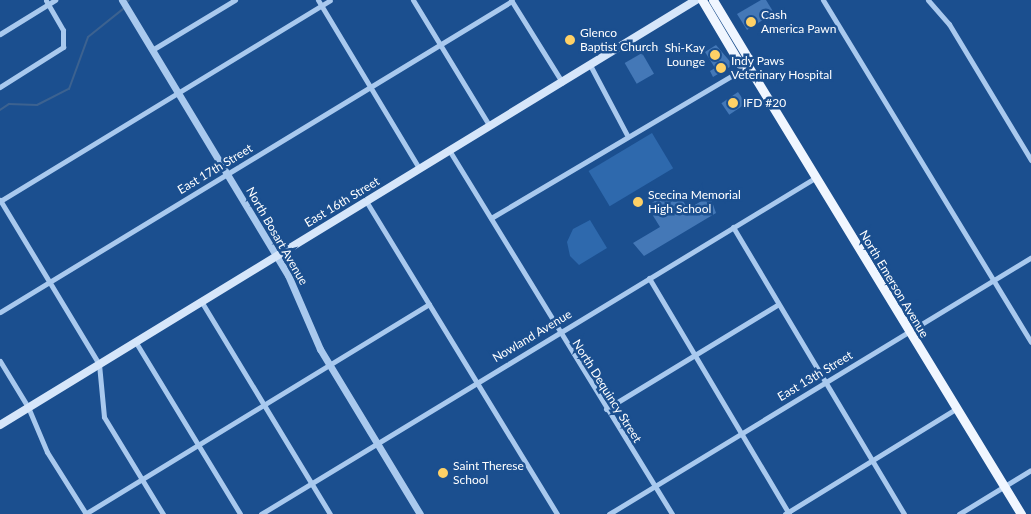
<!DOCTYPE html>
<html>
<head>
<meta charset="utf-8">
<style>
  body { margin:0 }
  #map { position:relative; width:1031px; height:514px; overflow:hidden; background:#1b4f8f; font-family:Lato,sans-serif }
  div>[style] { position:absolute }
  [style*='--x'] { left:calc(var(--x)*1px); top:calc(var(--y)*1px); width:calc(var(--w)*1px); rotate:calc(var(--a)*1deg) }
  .green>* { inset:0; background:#2e69ad; transform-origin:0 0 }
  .stream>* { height:2px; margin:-1px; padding:0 1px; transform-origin:1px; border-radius:1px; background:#3c6290 }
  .building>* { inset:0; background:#4478b7; transform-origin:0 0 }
  .minor>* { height:5px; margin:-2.5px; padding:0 2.5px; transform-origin:2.5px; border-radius:2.5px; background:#a9c9ee }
  .tertiary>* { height:7px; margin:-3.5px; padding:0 3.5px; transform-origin:3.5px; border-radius:3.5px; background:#a9c9ee }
  .secondary>* { height:8px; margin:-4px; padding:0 4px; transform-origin:4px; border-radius:4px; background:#d6e6fa }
  .primary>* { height:9px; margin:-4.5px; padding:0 4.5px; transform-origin:4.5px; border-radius:4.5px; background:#f0f6ff }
  .dots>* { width:14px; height:14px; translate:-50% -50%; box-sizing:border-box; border:2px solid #1b4f8f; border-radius:50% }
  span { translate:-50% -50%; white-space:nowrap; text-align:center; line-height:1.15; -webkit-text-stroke:5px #1b4f8f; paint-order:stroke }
  .poi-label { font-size:12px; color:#fff }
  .left { translate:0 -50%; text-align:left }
  .right { translate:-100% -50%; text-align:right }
  .street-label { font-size:12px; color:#fff }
</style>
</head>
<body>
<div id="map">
  <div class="green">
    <div style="left:652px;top:133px;width:41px;height:74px;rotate:59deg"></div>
    <div style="clip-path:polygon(590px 220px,607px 248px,579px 265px,570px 256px,567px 242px,573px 229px)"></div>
  </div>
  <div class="stream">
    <div style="--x:128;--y:1;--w:1;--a:-45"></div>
    <div style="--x:0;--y:110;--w:11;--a:-34"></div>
    <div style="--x:9;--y:104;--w:28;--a:2"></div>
    <div style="--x:37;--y:105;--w:36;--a:-27"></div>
    <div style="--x:69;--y:89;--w:55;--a:-69.9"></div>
    <div style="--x:88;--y:37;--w:45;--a:-38.7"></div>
  </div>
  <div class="building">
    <div style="clip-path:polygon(761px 0,766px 0,774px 13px,747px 30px,737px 14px)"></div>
    <div style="clip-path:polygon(716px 45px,733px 65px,713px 77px,710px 71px,715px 68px,705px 52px)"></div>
    <div style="left:642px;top:53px;width:24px;height:20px;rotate:60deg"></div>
    <div style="left:738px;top:92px;width:14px;height:20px;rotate:56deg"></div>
    <div style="clip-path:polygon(670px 191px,673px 196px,678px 193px,688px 209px,710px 196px,716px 213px,644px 256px,633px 243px,660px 227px,647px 206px)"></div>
  </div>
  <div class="minor">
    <div style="--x:318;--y:0;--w:196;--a:59"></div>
    <div style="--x:413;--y:0;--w:146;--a:58.7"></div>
    <div style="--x:511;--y:0;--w:97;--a:58.1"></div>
    <div style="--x:823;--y:0;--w:400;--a:58.7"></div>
    <div style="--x:928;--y:0;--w:32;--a:49"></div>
    <div style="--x:949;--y:24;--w:159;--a:58.9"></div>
    <div style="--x:0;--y:34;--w:65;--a:-31.7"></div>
    <div style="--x:152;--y:50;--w:97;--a:-31.1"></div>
    <div style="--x:590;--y:65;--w:79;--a:62.1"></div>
    <div style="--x:0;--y:87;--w:75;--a:-32.4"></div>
    <div style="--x:63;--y:47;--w:17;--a:-90"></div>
    <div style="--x:63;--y:30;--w:34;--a:-120"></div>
    <div style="--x:449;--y:150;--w:427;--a:58.5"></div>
    <div style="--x:0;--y:200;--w:192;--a:58.9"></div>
    <div style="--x:99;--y:364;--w:53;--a:84.6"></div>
    <div style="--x:104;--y:417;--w:114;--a:58.7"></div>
    <div style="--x:0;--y:201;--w:386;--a:-31.3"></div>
    <div style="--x:366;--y:201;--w:367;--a:58.6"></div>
    <div style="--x:491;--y:218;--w:299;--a:-30.6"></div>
    <div style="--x:733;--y:227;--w:334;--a:59.2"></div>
    <div style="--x:649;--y:278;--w:274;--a:59.3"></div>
    <div style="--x:201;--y:301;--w:249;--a:58.8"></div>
    <div style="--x:0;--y:312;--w:599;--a:-31.28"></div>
    <div style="--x:135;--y:341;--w:202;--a:58.7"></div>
    <div style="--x:0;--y:361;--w:54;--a:58.7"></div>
    <div style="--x:28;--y:407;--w:49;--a:67.1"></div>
    <div style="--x:47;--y:452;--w:73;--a:57.8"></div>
    <div style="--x:606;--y:409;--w:200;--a:-31.3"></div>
    <div style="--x:85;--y:514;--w:403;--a:-31.4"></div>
    <div style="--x:261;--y:514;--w:648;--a:-31.24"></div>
    <div style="--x:609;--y:514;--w:494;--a:-31.3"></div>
    <div style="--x:785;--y:514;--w:201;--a:-31.6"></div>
    <div style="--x:959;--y:514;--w:84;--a:-31.4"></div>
  </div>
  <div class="tertiary">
    <div style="--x:122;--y:0;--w:321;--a:58.9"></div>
    <div style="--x:288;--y:275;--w:81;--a:66.6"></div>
    <div style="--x:320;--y:349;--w:193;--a:58.8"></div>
  </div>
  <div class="secondary">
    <div style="--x:0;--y:425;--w:816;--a:-31.41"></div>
  </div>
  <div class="primary">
    <div style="--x:702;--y:0;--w:74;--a:59.3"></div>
    <div style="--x:740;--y:64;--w:8;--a:14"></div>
    <div style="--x:713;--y:0;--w:68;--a:58.9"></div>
    <div style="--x:748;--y:58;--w:8;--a:90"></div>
    <div style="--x:748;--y:66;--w:525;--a:58.64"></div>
  </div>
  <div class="dots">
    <div style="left:751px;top:22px;background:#ffd166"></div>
    <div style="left:570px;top:40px;background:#ffd166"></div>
    <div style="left:715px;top:55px;background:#ffd166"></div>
    <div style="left:721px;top:68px;background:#ffd166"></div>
    <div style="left:733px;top:103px;background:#ffd166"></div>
    <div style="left:638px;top:202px;background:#ffd166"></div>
    <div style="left:443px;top:473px;background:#ffd166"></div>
  </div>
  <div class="poi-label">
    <span class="left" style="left:761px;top:22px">Cash<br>America Pawn</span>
    <span class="left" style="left:580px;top:40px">Glenco<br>Baptist Church</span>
    <span class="right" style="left:705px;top:55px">Shi-Kay<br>Lounge</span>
    <span class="left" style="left:731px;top:68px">Indy Paws<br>Veterinary Hospital</span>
    <span class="left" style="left:743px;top:103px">IFD #20</span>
    <span class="left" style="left:648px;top:202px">Scecina Memorial<br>High School</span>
    <span class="left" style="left:453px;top:473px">Saint Therese<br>School</span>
  </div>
  <div class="street-label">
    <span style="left:215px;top:169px;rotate:-31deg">East 17th Street</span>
    <span style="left:342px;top:202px;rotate:-31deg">East 16th Street</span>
    <span style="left:277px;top:236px;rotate:60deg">North Bosart Avenue</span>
    <span style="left:894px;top:284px;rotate:59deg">North Emerson Avenue</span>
    <span style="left:532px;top:336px;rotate:-31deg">Nowland Avenue</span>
    <span style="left:815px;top:376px;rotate:-31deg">East 13th Street</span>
    <span style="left:607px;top:391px;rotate:58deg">North Dequincy Street</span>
  </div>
</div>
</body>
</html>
